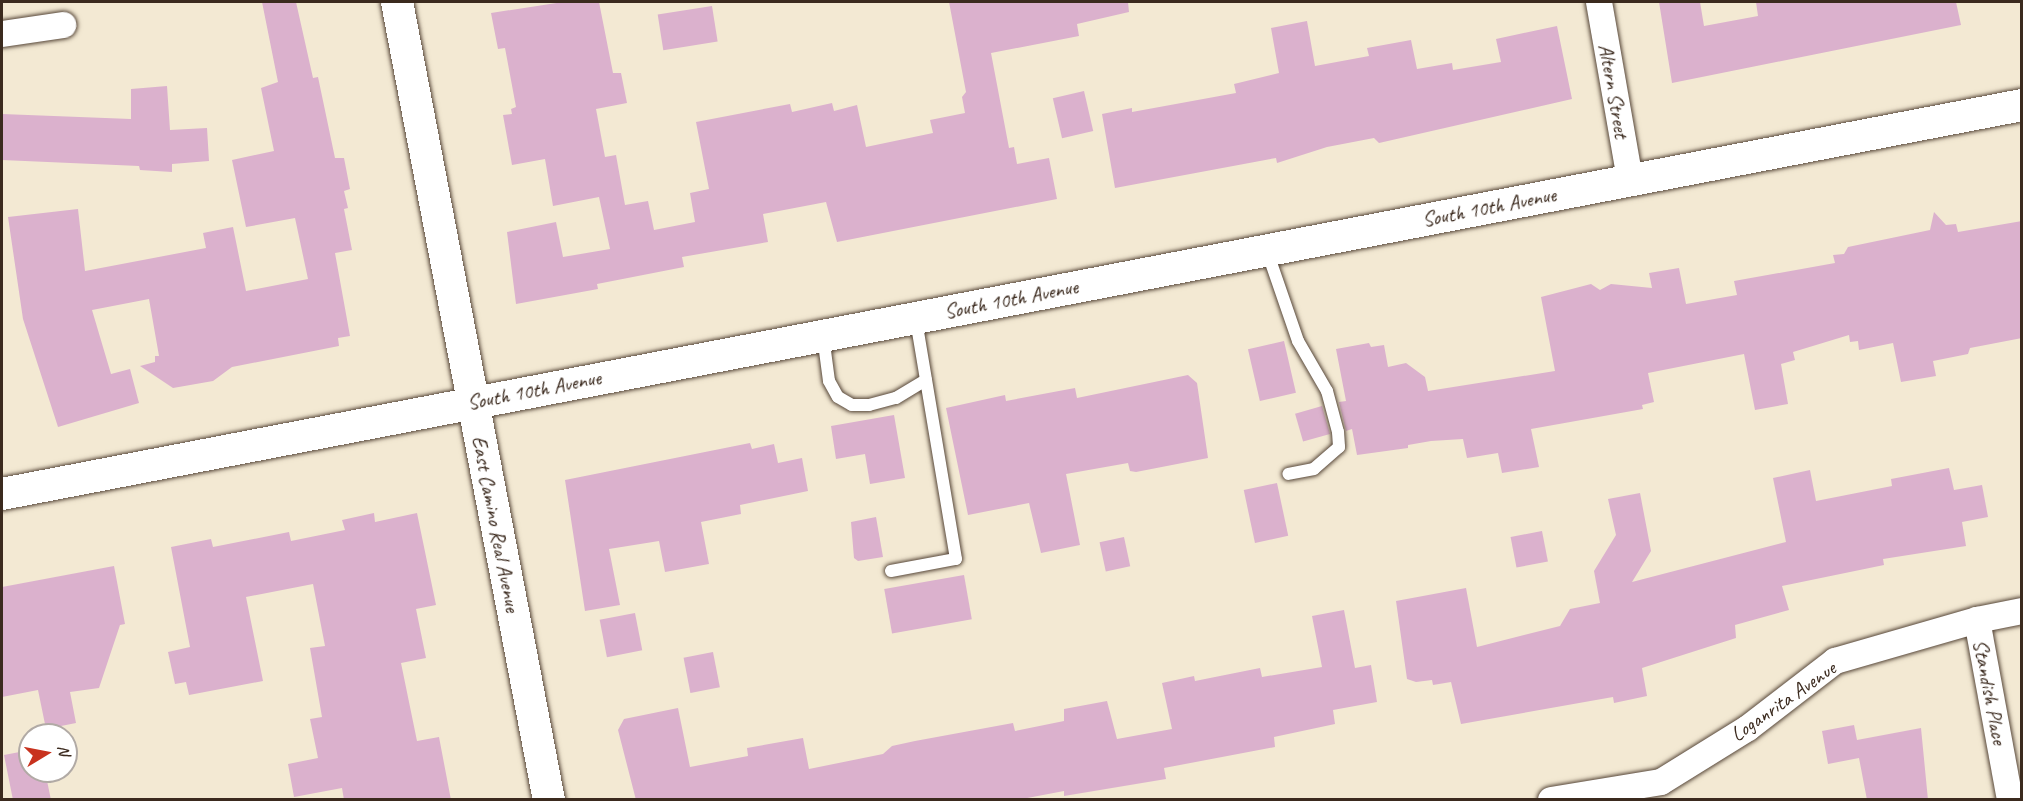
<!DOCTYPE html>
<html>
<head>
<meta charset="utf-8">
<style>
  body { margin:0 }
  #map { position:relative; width:2023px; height:801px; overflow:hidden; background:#f3e9d3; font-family:Caveat,sans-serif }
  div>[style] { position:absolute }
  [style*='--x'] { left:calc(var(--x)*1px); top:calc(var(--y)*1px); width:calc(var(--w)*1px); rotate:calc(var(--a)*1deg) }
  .building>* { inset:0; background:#dbb1cd; transform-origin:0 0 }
  .roads { filter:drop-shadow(0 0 2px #574739) drop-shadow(0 0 2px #574739) }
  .service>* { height:12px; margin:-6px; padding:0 6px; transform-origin:6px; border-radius:6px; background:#fff }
  .minor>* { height:26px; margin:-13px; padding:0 13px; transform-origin:13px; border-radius:13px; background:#fff }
  .tertiary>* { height:32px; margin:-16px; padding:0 16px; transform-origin:16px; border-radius:16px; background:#fff }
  span { translate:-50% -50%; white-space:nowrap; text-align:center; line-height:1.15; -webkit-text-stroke:4.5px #fff; paint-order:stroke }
  .street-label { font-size:21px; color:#3b2a1e }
  .frame { position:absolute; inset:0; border:3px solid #3b2a1e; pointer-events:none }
  .north { position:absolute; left:18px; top:723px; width:60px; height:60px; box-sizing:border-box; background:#fff; border:2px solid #b1aaa5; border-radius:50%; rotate:80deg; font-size:16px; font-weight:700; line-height:24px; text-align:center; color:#3b2a1e }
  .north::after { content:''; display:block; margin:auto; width:21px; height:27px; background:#c8321e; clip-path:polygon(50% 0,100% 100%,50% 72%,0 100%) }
</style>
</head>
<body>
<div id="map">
  <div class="building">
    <div style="clip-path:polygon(262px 2px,296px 2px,313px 78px,318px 77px,335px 158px,344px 158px,350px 189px,344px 191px,348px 208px,344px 209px,352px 250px,335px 253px,350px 336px,338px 338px,339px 346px,232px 367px,213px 381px,173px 388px,140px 366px,155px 362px,155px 356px,159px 356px,149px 299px,92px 310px,111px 374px,130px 369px,139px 403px,58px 427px,23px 319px,8px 217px,78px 209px,85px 271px,206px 248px,203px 233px,233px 227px,246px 291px,308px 279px,295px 218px,246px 227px,232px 160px,274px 151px,261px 88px,278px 82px)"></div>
    <div style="clip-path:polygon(563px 2px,599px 2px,613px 73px,621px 73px,627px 103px,596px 109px,605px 157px,616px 155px,625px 205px,648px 201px,654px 230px,695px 222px,690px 193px,709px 189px,696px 122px,790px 104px,792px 112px,832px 103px,834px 111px,857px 105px,866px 147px,933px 133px,930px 120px,965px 113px,962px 97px,966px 92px,949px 2px,1128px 2px,1129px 12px,1077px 24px,1079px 36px,991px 53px,1009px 148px,1014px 147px,1017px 164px,1049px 158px,1057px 199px,837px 242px,826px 202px,763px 214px,768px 242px,682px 257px,684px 267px,597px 284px,598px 289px,516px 304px,507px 232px,556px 222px,563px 257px,610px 249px,599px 197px,553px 206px,545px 159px,512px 165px,503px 115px,512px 114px,511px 109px,516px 107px,505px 48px,498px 49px,491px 13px)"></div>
    <div style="clip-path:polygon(1659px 2px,1700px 2px,1704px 26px,1758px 16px,1756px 2px,1956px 2px,1961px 25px,1672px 83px)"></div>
    <div style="left:712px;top:6px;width:36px;height:55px;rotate:81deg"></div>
    <div style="clip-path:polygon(1307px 21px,1315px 66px,1369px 56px,1367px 48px,1411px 40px,1417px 69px,1452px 63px,1453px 70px,1501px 62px,1496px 39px,1557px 26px,1572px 99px,1379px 143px,1374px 138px,1327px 147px,1277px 163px,1276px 158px,1115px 188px,1102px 114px,1132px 108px,1132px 112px,1236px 93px,1234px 84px,1279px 73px,1271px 28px)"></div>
    <div style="clip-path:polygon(167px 86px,170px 130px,207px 128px,209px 161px,172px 164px,172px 172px,140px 170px,139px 166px,2px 160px,2px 114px,131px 119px,131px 89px)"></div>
    <div style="left:1084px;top:91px;width:41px;height:32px;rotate:77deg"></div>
    <div style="clip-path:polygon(1934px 212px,1946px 225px,1956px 224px,1958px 232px,2022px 221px,2022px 338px,1970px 348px,1968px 354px,1933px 361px,1936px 376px,1901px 382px,1893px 343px,1859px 350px,1858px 341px,1850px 342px,1849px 335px,1793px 352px,1795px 360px,1781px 364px,1788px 404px,1755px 410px,1744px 354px,1648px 373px,1654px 402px,1642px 405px,1643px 409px,1531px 429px,1539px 467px,1502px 473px,1498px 453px,1467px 458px,1463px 439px,1431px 441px,1408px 445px,1408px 448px,1357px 455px,1352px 429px,1346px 431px,1339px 402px,1346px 401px,1336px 349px,1369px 343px,1371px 347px,1384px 345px,1388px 367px,1406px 363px,1425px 377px,1428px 391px,1555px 371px,1541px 297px,1591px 284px,1600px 290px,1611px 284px,1652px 288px,1649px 273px,1679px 268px,1686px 304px,1737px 295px,1734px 281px,1835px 263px,1833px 255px,1844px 254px,1848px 247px,1930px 230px)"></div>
    <div style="left:1284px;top:341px;width:53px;height:37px;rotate:77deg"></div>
    <div style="clip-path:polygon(1188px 375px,1197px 383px,1208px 458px,1136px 472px,1130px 471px,1128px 463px,1066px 474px,1080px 545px,1041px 553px,1029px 503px,968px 515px,946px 408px,1005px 395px,1006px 401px,1075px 388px,1077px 398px)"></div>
    <div style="left:1322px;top:406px;width:29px;height:28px;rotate:74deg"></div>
    <div style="clip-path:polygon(894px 415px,905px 478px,870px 484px,865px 454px,836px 459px,831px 426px)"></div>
    <div style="clip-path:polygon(750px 443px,752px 449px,774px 444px,778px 463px,802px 458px,808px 491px,740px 505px,741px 514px,701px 522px,709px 564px,665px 572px,659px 541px,609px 549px,620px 605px,585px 611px,565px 480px)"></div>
    <div style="clip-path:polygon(1949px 468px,1954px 490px,1982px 485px,1988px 517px,1962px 522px,1966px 546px,1883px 559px,1884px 565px,1782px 586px,1789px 610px,1735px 625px,1736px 638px,1642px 668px,1647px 696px,1614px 703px,1613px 697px,1461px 724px,1451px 682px,1433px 685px,1432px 680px,1416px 682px,1407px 679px,1396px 601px,1466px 588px,1477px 647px,1560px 626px,1570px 609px,1600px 603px,1594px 571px,1616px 535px,1608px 499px,1640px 493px,1651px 551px,1632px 582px,1786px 542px,1773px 478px,1810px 470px,1816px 501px,1892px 486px,1891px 479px)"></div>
    <div style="left:1277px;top:483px;width:54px;height:34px;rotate:78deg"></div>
    <div style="clip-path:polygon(374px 513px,375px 522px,417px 513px,436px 605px,416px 609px,426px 658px,401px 663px,417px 741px,439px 737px,451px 800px,344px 800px,342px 788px,294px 797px,288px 764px,318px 758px,310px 719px,322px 717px,310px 648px,325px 646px,313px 584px,246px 597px,263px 681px,189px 695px,186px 682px,175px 684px,168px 652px,190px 647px,171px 547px,211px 539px,213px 547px,289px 532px,291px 541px,345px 530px,342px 520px)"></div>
    <div style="clip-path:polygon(876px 517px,883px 557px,858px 561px,854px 558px,851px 522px)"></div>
    <div style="left:1542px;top:531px;width:31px;height:32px;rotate:79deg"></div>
    <div style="left:1124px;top:537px;width:30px;height:25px;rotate:78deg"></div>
    <div style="clip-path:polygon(114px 566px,125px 624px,120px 625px,99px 688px,70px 692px,76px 723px,46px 729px,38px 690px,2px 697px,2px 587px)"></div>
    <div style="left:964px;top:575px;width:45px;height:81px;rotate:80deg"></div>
    <div style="clip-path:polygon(1344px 610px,1355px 668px,1371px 665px,1377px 702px,1333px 710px,1335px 724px,1274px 737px,1275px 747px,1164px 768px,1166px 779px,1064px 796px,1064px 791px,1022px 799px,636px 800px,618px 730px,624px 719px,678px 708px,690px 767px,748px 756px,747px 748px,803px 738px,809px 769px,883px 754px,892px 746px,915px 741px,1013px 723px,1015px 731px,1064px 721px,1064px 709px,1107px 701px,1117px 739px,1172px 729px,1162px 683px,1194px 676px,1195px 681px,1260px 668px,1262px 677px,1322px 667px,1312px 616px)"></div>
    <div style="left:635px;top:613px;width:38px;height:36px;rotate:79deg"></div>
    <div style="left:713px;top:652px;width:36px;height:30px;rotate:79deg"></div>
    <div style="clip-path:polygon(1854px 725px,1857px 740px,1921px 728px,1928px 800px,1867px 800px,1859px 758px,1828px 764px,1822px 731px)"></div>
    <div style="clip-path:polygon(30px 750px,30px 771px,45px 771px,51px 800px,13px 800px,4px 755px)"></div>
  </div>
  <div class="roads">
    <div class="service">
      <div style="--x:1267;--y:251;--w:95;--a:71"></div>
      <div style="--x:1298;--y:341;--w:58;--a:59.9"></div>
      <div style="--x:1327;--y:391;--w:42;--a:75"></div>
      <div style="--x:1338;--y:432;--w:15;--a:86"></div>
      <div style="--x:1339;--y:447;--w:33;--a:139"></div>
      <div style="--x:1314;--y:469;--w:26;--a:169"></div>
      <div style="--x:823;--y:336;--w:45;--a:82.4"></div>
      <div style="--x:829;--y:381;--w:18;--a:61"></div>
      <div style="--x:838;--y:397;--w:16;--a:30"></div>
      <div style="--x:852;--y:405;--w:17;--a:0"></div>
      <div style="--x:869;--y:405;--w:28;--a:-15"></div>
      <div style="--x:896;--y:398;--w:35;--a:-31"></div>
      <div style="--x:891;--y:571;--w:66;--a:-10.5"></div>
      <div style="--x:956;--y:559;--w:243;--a:-99.5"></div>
    </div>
    <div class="minor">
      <div style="--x:1599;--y:2;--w:181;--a:80.1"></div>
      <div style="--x:2;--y:34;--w:62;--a:-8.4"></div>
      <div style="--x:1977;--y:620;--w:183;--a:79.6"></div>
      <div style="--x:1551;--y:800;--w:111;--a:-9.3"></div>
      <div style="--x:1661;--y:782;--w:102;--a:-31.8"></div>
      <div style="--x:1748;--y:728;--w:110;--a:-37.6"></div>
      <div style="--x:1835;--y:661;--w:148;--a:-16.1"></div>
      <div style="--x:1977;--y:620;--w:46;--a:-11.3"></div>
    </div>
    <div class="tertiary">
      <div style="--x:397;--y:2;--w:812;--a:79.22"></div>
      <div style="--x:2;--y:494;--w:2057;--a:-10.9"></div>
    </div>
  </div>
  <div class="street-label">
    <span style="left:1614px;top:91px;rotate:80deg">Altern Street</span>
    <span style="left:1489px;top:207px;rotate:-11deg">South 10th Avenue</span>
    <span style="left:1011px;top:299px;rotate:-11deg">South 10th Avenue</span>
    <span style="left:534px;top:390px;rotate:-11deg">South 10th Avenue</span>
    <span style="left:496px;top:524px;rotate:79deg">East Camino Real Avenue</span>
    <span style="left:1990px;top:692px;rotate:79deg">Standish Place</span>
    <span style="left:1783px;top:701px;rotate:-35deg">Loganrita Avenue</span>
  </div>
  <div class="frame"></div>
  <div class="north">N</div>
</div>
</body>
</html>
